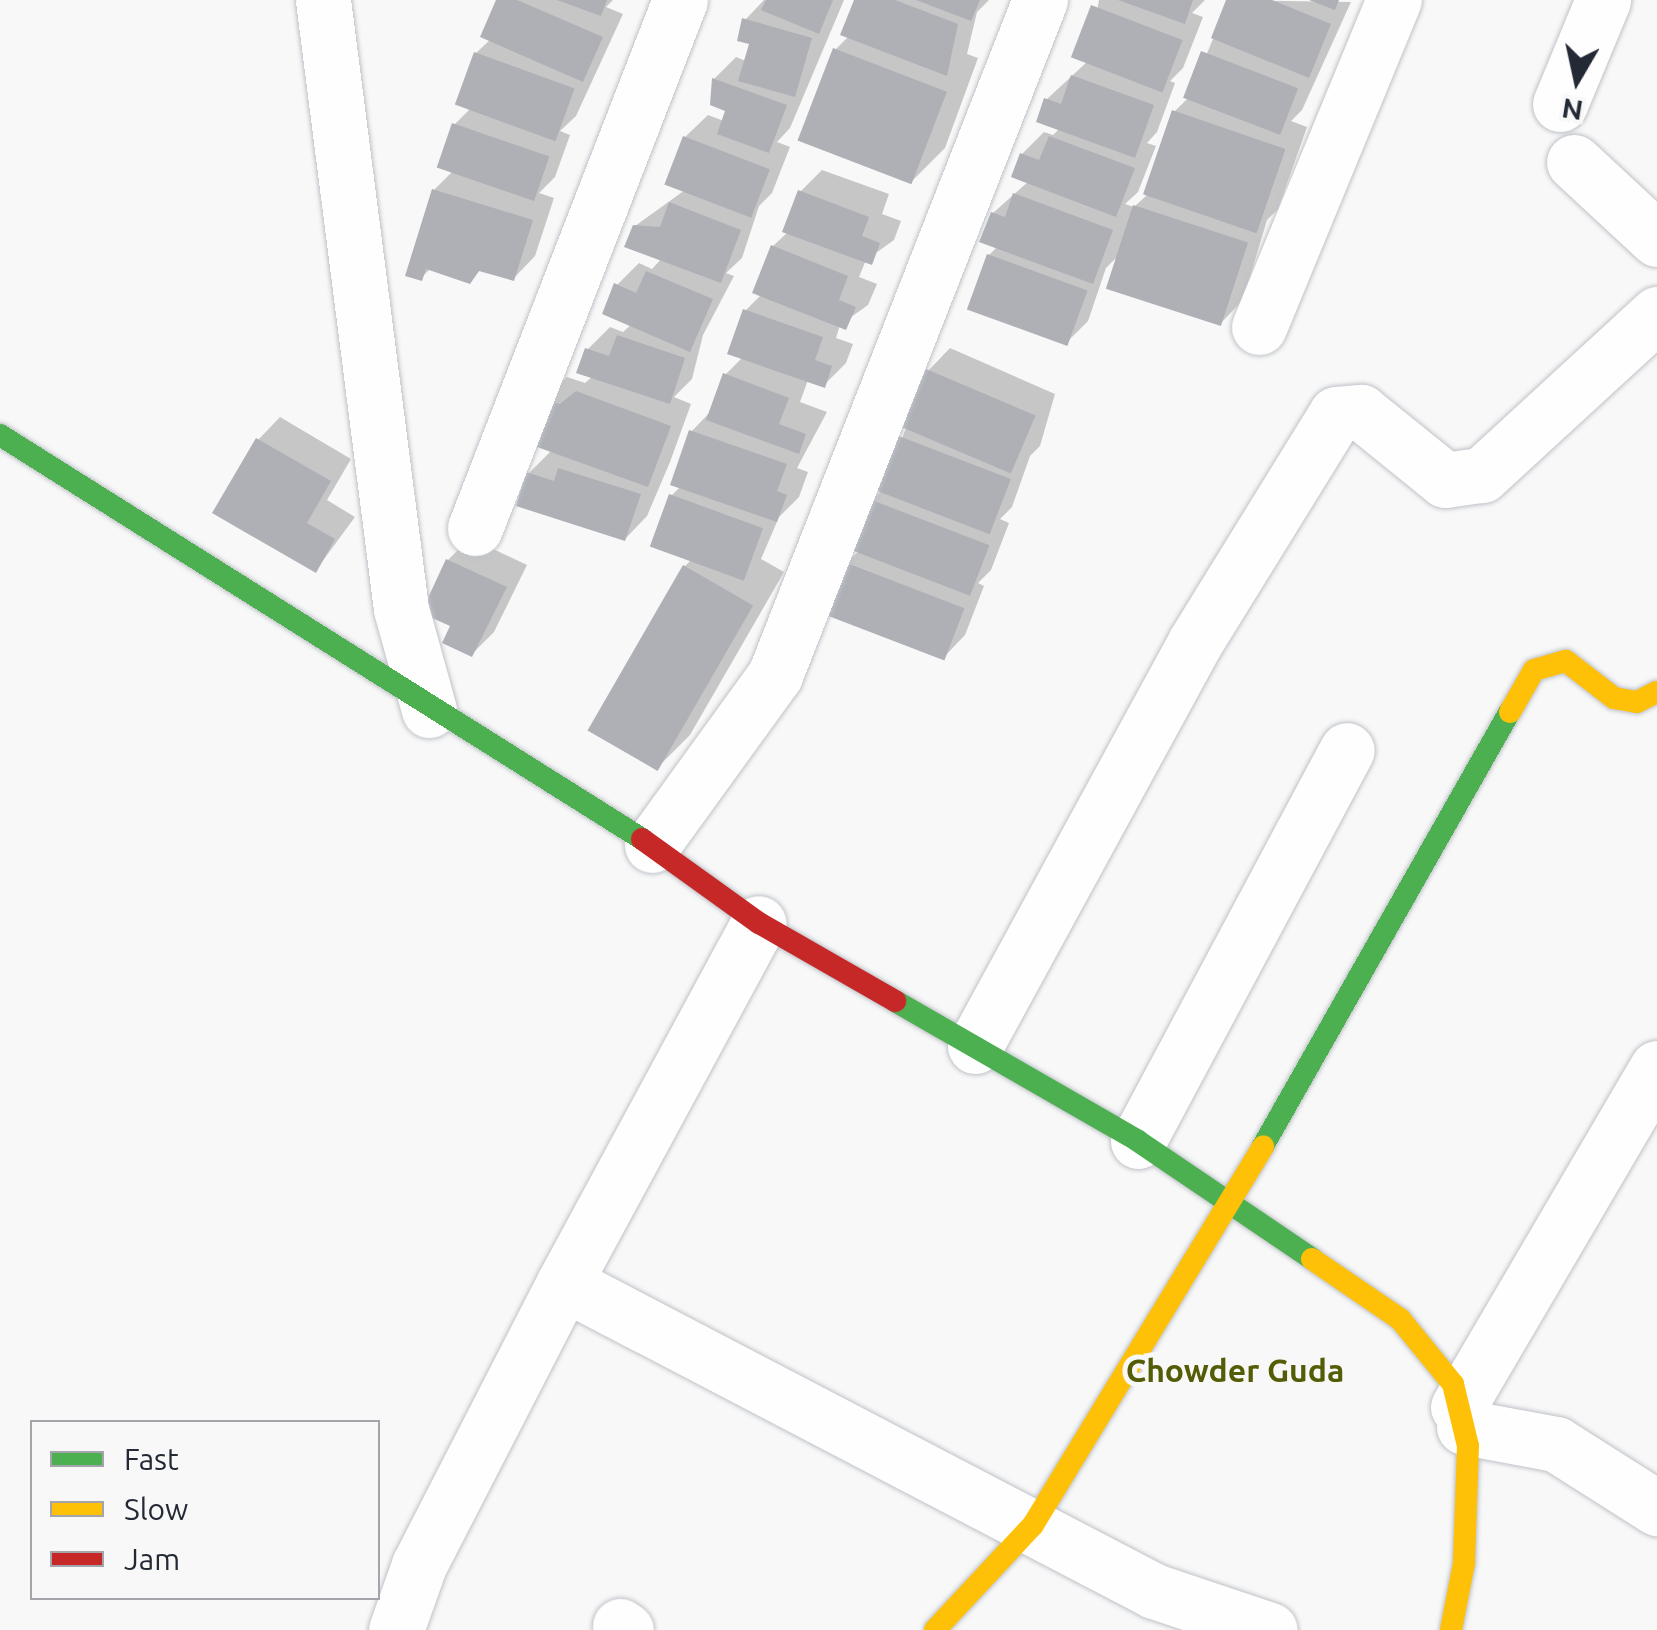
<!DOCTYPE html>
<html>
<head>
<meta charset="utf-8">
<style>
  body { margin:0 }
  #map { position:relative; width:1657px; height:1630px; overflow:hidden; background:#f8f8f8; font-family:Ubuntu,sans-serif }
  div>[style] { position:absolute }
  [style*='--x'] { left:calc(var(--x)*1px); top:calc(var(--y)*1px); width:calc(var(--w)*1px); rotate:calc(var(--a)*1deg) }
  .shadow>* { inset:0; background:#0003 }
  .building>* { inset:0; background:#aeb0b6; transform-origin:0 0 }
  .roads { filter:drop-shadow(0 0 2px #bfc2c8) drop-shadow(0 0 2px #bfc2c8) }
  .street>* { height:55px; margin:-27.5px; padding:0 27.5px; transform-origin:27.5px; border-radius:27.5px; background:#fefefe }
  .fast>* { height:22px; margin:-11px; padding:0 11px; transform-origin:11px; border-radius:11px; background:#4caf50 }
  .slow>* { height:22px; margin:-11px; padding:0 11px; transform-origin:11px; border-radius:11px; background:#ffc107 }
  .jam>* { height:22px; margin:-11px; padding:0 11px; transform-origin:11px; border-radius:11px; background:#c62828 }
  span { translate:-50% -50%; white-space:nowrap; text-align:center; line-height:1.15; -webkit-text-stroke:10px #f8f8f8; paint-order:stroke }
  .quarter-label { font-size:32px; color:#545c06; font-weight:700 }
  .legend { position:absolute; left:30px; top:1420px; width:350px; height:180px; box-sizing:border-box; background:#f8f8f8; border:2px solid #a3a5aa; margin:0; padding:12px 18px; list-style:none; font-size:30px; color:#232935 }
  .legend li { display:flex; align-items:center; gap:20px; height:50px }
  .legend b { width:50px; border:2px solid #a3a5aa }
  .north { position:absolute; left:1527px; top:30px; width:100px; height:100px; -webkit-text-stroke:8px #f8f8f8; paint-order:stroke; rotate:189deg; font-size:28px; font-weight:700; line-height:40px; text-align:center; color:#232935 }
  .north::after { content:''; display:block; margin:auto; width:35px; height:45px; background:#232935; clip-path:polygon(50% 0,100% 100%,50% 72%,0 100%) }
</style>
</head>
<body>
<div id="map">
  <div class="shadow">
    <div style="clip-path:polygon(498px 0,613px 0,606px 7px,623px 14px,576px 116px,560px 131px,570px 135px,555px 177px,539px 193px,554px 198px,535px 256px,513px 279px,481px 269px,470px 281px,431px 268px,421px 278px,434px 190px,453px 171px,454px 125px,471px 108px,476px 53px,491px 39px)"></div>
    <div style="clip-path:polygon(764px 0,844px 0,790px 128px,777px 142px,790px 147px,772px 193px,759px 206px,742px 258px,726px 273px,734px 276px,703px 335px,692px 379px,674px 397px,691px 404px,670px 462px,647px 516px,625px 539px,529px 473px,552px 450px,544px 399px,567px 377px,585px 383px,593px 376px,587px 350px,610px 327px,623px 332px,632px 324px,617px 285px,639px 263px,652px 269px,662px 258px,635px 226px,685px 190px,685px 137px,708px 115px,724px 121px,729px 109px,714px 79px,736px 57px,746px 61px,752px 42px,745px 20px)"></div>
    <div style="clip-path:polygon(856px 0,989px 0,977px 12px,967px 54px,978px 58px,945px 148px,912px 181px,835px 50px,849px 36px)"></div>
    <div style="clip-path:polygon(1099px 0,1205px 0,1192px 13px,1203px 17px,1183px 68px,1170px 81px,1175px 83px,1157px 132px,1147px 143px,1156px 146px,1138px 192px,1125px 204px,1134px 207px,1148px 194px,1175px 111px,1189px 97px,1229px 0,1351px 2px,1302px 110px,1291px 121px,1307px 127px,1278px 209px,1267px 220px,1243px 300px,1221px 323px,1119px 255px,1106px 268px,1088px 321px,1066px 343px,989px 255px,998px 246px,993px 213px,1029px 181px,1022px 154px,1044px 132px,1053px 135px,1060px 128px,1047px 99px,1088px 61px)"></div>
    <div style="clip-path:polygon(822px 170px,889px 194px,882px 214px,901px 221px,894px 240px,866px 260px,859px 277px,877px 284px,868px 305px,840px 325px,836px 338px,853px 344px,846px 363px,824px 385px,808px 380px,800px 402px,827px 412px,797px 468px,808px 472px,799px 497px,779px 517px,761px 559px,784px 572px,690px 735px,657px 768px,685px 566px,692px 559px,671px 496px,681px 486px,692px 431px,712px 410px,725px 375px,743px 357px,746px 310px,762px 294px,773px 246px,788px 232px,800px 192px)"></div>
    <div style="clip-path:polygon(950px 348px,1055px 394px,1040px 446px,1030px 456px,1012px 507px,1000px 519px,1009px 523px,991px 570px,978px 583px,984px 586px,965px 635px,943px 658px,846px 563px,859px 551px,871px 501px,882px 490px,928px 371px)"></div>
    <div style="clip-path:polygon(280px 417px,351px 459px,327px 500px,355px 517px,316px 570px,258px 440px)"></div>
    <div style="clip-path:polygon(470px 538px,527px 565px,494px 632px,472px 654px,454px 625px,448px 560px)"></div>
  </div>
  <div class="building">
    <div style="clip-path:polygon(496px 0,517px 0,603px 37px,583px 82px,480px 37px)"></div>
    <div style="clip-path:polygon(557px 0,607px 0,601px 16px)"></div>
    <div style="clip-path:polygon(766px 0,833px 0,819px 34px,761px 10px)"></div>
    <div style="clip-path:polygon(854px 0,895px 0,958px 24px,947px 76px,840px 35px)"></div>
    <div style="clip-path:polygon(916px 0,980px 0,971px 21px)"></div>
    <div style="clip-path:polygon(1118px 0,1193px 0,1185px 24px)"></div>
    <div style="clip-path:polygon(1226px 0,1272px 0,1331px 24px,1309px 78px,1211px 38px)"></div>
    <div style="clip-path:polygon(1309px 0,1339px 0,1335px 10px)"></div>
    <div style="left:1091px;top:5px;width:98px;height:56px;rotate:21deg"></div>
    <div style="clip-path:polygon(742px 18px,812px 38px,795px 97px,738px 81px,749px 44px,737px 41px)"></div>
    <div style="left:833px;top:48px;width:122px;height:99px;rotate:21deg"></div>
    <div style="left:1201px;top:51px;width:104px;height:50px;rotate:21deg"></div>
    <div style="left:474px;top:52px;width:107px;height:56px;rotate:20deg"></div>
    <div style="clip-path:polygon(1071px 75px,1154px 105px,1135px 158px,1036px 122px,1044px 98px,1061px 104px)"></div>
    <div style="clip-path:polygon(712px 78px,787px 105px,769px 153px,717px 134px,725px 111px,710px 105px)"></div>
    <div style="left:1172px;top:110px;width:120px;height:89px;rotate:19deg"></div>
    <div style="left:452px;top:123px;width:103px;height:47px;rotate:19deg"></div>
    <div style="left:683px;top:136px;width:93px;height:52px;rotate:21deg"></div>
    <div style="clip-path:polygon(1049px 136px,1135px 168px,1116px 217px,1011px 177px,1020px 153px,1039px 160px)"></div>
    <div style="clip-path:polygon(432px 189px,533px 220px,514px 281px,479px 271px,470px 284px,426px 269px,422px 281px,405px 276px)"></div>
    <div style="clip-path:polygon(798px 190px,869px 217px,862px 236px,880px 243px,872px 265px,782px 232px)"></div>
    <div style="clip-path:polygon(1013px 193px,1113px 230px,1093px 284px,979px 242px,991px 212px,1005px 217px)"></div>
    <div style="clip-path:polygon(669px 202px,741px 230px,721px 283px,624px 247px,633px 225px,660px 227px)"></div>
    <div style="left:1133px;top:205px;width:121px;height:88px;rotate:18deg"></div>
    <div style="clip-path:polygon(771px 245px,848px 276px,839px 300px,856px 307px,846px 330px,752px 293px)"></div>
    <div style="left:987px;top:254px;width:107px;height:59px;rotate:20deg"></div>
    <div style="clip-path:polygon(646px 271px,713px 299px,690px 352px,602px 314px,614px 283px,636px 293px)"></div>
    <div style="clip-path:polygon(743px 309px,823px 337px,815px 360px,832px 366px,825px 388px,727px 354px)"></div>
    <div style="clip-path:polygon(617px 335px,685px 358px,670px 404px,576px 373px,585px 348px,609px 356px)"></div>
    <div style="left:926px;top:369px;width:119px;height:63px;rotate:23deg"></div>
    <div style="clip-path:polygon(723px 373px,789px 398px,779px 424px,806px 434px,799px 454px,706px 420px)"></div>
    <div style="clip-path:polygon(576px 391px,671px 426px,648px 487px,526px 443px,542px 398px,560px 404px)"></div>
    <div style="clip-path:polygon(689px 430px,787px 464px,777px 491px,787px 495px,777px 522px,670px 485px)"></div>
    <div style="left:896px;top:435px;width:123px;height:59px;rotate:21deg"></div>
    <div style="clip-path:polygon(256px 438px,331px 481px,307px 523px,335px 539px,316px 573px,212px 513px)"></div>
    <div style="clip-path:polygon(558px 468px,641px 494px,625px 541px,516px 506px,526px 472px,554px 481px)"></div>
    <div style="left:669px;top:494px;width:100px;height:56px;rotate:20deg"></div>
    <div style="left:869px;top:499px;width:129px;height:54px;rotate:21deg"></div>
    <div style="clip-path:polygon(446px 559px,507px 587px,472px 657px,442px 643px,450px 626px,421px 613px)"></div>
    <div style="left:844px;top:562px;width:129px;height:56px;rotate:21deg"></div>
    <div style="left:683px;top:565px;width:81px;height:191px;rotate:30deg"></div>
  </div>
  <div class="roads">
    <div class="street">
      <div style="--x:323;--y:0;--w:614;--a:82.7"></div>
      <div style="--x:401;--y:609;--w:105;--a:74.5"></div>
      <div style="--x:1560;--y:104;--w:113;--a:-67.5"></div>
      <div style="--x:1574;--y:162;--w:113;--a:42.9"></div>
      <div style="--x:1259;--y:327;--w:354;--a:-67.6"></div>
      <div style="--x:475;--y:528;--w:566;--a:-68.78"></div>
      <div style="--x:652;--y:845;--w:210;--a:-54.1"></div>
      <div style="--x:775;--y:675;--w:725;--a:-68.57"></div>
      <div style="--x:975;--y:1046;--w:458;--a:-61.4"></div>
      <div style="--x:1194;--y:644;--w:270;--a:-58.3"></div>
      <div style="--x:1336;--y:414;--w:25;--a:-5"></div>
      <div style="--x:1361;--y:412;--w:108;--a:39"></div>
      <div style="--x:1445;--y:480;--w:37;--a:-8"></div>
      <div style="--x:1482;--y:475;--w:238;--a:-42.6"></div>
      <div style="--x:1138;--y:1141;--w:443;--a:-61.9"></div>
      <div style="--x:564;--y:1283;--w:409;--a:-61.6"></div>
      <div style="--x:1458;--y:1407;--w:393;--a:-59.6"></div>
      <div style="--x:1464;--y:1427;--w:94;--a:10.5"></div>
      <div style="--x:1556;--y:1444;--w:120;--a:32.4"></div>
      <div style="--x:620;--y:1626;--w:7;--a:34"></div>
      <div style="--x:396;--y:1630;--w:69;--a:-70.5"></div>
      <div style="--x:419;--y:1565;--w:317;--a:-62.8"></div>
      <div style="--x:564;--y:1283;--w:666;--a:27.57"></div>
      <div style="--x:1154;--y:1591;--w:122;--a:18.6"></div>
    </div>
    <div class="fast">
      <div style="--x:0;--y:435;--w:759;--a:32.18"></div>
      <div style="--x:895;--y:1001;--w:280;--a:29.9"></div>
      <div style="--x:1138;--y:1141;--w:210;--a:34.1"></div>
      <div style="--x:1263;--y:1146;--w:499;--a:-60.4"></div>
    </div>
    <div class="slow">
      <div style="--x:1510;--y:712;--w:48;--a:-60.3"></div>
      <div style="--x:1534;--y:670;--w:33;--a:-16"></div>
      <div style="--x:1566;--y:661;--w:61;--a:37.6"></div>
      <div style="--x:1614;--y:698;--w:23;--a:10"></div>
      <div style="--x:1637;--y:702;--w:22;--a:-27"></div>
      <div style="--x:1312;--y:1259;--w:107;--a:34.3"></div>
      <div style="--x:1400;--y:1319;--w:84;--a:50.8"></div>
      <div style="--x:1453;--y:1384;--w:64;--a:76.4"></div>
      <div style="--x:1468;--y:1446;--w:117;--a:92"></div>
      <div style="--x:1464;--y:1563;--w:68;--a:101"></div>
      <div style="--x:935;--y:1630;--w:144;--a:-47"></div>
      <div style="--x:1033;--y:1525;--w:443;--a:-58.7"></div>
    </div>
    <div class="jam">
      <div style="--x:642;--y:839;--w:144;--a:35.7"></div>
      <div style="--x:759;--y:923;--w:157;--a:29.8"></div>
    </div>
  </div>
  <div class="quarter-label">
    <span style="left:1235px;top:1370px">Chowder Guda</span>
  </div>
  <ul class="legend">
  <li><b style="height:12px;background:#4caf50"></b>Fast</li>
  <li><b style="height:12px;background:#ffc107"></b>Slow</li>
  <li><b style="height:12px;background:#c62828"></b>Jam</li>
  </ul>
  <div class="north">N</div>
</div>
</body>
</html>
